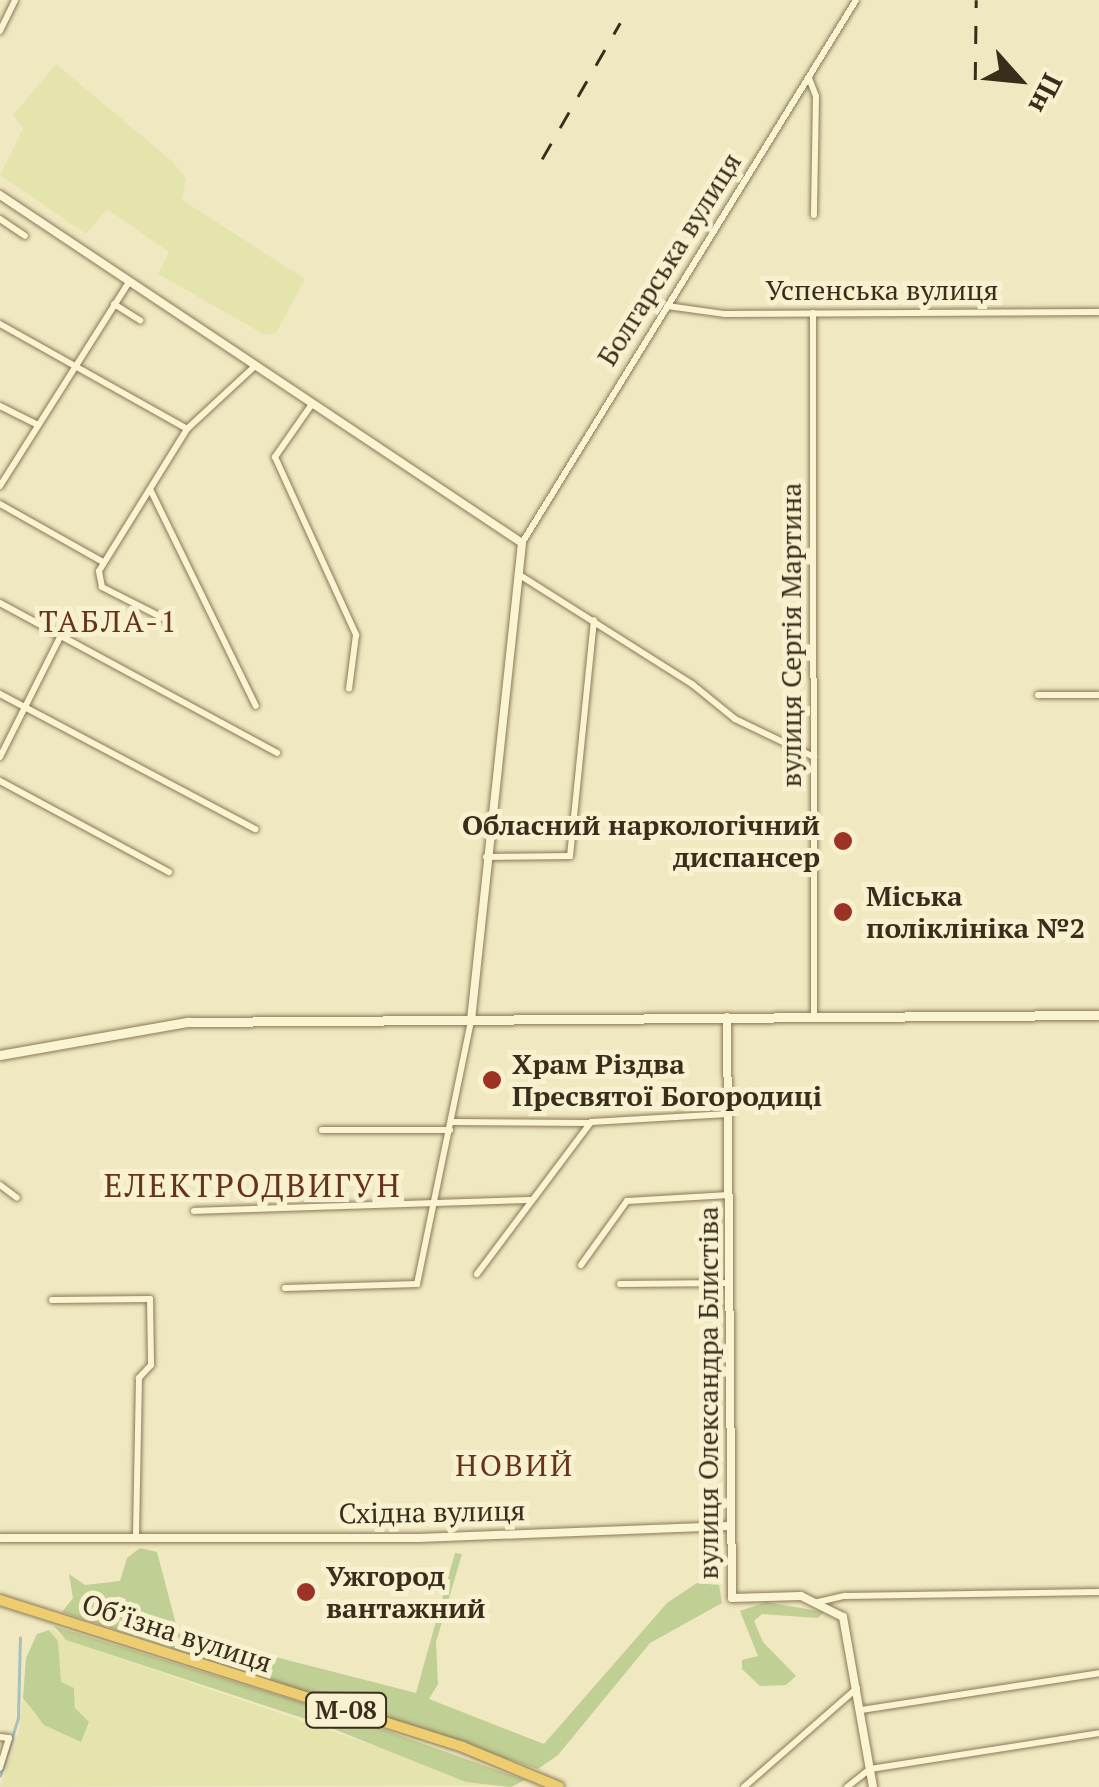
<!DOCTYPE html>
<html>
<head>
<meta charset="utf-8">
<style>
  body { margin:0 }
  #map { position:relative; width:1099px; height:1787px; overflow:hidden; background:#f0e8c0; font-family:"PT Serif",serif }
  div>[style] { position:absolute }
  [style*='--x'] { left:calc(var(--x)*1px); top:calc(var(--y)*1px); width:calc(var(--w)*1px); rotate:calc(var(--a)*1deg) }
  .farmland>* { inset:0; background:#e6e4ad }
  .green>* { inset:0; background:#c0cf93 }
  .stream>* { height:2.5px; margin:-1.25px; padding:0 1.25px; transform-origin:1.25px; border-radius:1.25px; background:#a3c2bd }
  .roads { filter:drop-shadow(0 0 2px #8a7957) drop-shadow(0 0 2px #8a7957) }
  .minor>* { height:6px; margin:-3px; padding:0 3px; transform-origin:3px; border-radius:3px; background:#faf4d3 }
  .tertiary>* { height:8px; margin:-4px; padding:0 4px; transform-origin:4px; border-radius:4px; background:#faf4d3 }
  .secondary>* { height:9px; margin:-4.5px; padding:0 4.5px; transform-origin:4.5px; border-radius:4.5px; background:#faf4d3 }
  .trunk>* { height:10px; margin:-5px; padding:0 5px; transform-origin:5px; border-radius:5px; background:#eecc70 }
  .rail>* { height:2.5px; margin-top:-1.25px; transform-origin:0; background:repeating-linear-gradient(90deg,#392e1c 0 18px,transparent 0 36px) }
  .dots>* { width:28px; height:28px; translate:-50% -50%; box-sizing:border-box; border:5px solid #f7f1d0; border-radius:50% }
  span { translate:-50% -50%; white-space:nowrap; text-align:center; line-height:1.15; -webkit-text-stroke:10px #f7f1d0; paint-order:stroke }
  .shield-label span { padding:2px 8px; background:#f7f1d0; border:2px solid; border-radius:8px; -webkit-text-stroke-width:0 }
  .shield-label { font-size:25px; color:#392e1c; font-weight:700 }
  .street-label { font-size:28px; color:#392e1c }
  .poi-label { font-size:28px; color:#392e1c; font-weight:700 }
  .right { translate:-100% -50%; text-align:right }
  .left { translate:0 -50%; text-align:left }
  .neighbourhood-label { font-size:30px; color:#683419; letter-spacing:2.5px }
  .quarter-label { font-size:32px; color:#683419; letter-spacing:2.5px }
  .north { position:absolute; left:969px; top:30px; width:100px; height:100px; -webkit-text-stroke:8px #f7f1d0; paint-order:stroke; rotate:117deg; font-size:28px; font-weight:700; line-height:40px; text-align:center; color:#392e1c }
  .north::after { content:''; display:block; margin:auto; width:35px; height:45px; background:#392e1c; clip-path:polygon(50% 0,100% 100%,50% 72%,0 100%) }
</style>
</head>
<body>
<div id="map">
  <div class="farmland">
    <div style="clip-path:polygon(56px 64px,174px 163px,186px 179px,182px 200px,305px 279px,276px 333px,265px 335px,158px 274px,169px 252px,107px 209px,86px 234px,0 175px,23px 129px,13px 115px)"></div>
    <div style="clip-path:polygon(51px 1628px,66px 1640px,489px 1785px,0 1787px,17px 1742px,23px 1698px,35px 1715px,80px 1742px,74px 1688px,61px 1683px)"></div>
  </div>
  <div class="green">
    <div style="clip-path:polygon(140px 1548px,157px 1552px,178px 1632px,416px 1693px,455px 1553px,462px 1554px,436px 1642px,438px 1684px,429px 1699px,544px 1744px,667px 1603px,697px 1583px,719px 1585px,722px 1603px,650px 1643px,558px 1755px,538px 1769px,62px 1612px,73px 1598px,69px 1574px,85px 1585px,120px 1581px,127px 1558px)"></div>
    <div style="clip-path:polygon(766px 1602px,824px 1612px,818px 1618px,762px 1614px,754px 1621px,763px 1642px,796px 1676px,786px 1685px,760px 1686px,742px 1669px,742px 1660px,758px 1656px,740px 1611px)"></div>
    <div style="clip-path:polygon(54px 1626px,348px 1717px,525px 1780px,511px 1787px,466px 1782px,321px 1724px,66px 1640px)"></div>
    <div style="clip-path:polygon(49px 1630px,58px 1641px,61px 1682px,74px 1688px,75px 1708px,89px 1722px,81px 1742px,44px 1725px,23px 1698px,26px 1658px,37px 1634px)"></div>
  </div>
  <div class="stream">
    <div style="--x:0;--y:1776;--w:61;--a:-72.8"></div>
    <div style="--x:18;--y:1718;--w:80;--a:-88.6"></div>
  </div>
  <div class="roads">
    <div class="minor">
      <div style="--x:0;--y:31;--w:34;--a:-64"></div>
      <div style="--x:809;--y:78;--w:19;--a:69"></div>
      <div style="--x:816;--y:96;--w:119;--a:91"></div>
      <div style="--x:0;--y:219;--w:30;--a:34"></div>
      <div style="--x:114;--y:304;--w:31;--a:32"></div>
      <div style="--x:667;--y:306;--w:59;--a:7.9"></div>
      <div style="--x:725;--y:314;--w:374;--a:-0.3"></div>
      <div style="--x:813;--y:313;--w:704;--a:89.92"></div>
      <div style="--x:0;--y:324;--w:214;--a:29.3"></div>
      <div style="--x:312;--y:404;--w:65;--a:124.9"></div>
      <div style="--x:275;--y:457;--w:196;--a:65.5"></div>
      <div style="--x:356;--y:635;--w:54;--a:97.4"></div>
      <div style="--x:0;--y:406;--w:42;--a:26.6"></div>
      <div style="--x:0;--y:486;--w:241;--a:-57.7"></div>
      <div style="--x:151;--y:491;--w:239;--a:64"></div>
      <div style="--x:0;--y:504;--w:118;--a:29.4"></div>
      <div style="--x:522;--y:543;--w:637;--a:-58.4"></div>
      <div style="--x:518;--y:574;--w:206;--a:32.3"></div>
      <div style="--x:692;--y:684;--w:55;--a:39.1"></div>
      <div style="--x:735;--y:719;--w:88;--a:25.7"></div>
      <div style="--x:0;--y:603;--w:315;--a:28.4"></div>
      <div style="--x:165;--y:619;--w:71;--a:-153.1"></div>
      <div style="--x:102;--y:587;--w:16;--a:-101"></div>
      <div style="--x:99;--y:571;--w:167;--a:-58.2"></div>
      <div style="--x:187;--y:429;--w:93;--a:-42.8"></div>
      <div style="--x:0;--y:694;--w:289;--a:27.9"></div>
      <div style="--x:1038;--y:695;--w:61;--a:0"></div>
      <div style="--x:0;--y:757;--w:136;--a:-63.4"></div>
      <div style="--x:0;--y:781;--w:192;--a:28.3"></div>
      <div style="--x:486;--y:857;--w:84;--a:-0.7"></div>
      <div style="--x:570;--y:856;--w:237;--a:-84.2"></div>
      <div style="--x:451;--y:1122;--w:139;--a:0.4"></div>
      <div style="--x:322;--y:1130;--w:128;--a:0"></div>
      <div style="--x:0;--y:1185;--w:21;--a:37"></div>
      <div style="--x:194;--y:1211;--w:338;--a:-1.9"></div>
      <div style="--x:581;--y:1265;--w:79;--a:-54.3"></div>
      <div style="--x:627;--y:1201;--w:102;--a:-3.4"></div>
      <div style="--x:477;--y:1274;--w:190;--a:-53.1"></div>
      <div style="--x:591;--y:1122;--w:137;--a:-3.3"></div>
      <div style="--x:620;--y:1284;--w:109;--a:-0.5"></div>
      <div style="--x:285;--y:1288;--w:132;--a:-1.7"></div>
      <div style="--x:417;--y:1284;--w:269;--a:-78.4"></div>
      <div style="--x:52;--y:1300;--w:98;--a:-0.6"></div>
      <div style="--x:150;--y:1299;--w:66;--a:89.1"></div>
      <div style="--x:151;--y:1365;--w:18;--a:133"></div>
      <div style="--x:139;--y:1378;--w:161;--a:91.1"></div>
      <div style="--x:818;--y:1602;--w:28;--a:-13"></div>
      <div style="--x:845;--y:1596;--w:254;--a:-0.9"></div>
      <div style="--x:861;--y:1710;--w:241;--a:-8.8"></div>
      <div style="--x:0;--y:1737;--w:9;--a:6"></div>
      <div style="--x:9;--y:1738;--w:31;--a:107"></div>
      <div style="--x:744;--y:1787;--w:150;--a:-41.2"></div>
      <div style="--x:847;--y:1787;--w:29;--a:-38"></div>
      <div style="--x:870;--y:1769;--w:232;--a:-8.9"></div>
    </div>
    <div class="tertiary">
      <div style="--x:0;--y:195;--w:627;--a:33.69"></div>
      <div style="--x:522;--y:543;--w:479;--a:96.1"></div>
      <div style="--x:727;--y:1017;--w:581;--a:89.51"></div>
      <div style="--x:732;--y:1598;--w:69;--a:-1.7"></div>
      <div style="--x:801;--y:1596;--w:47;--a:26.6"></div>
      <div style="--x:843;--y:1617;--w:173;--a:80"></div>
      <div style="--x:0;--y:1538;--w:419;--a:0"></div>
      <div style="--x:419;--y:1538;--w:310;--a:-2.2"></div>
    </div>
    <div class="secondary">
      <div style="--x:0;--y:1055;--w:191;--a:-10"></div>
      <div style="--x:188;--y:1022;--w:911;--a:-0.44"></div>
    </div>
    <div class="trunk">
      <div style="--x:0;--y:1600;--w:486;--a:17.6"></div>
      <div style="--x:463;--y:1747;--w:104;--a:22.6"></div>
    </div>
  </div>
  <div class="rail">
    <div style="--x:975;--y:80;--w:80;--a:-89.3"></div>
    <div style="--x:542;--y:159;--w:157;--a:-60.2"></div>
  </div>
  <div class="dots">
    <div style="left:843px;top:841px;background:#9c3324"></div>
    <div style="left:843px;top:912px;background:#9c3324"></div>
    <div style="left:492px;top:1080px;background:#9c3324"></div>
    <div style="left:306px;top:1592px;background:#9c3324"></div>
  </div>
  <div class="shield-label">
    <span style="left:346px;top:1710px">М-08</span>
  </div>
  <div class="street-label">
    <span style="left:669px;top:259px;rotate:-58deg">Болгарська вулиця</span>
    <span style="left:882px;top:290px">Успенська вулиця</span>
    <span style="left:791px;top:635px;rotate:-90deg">вулиця Сергія Мартина</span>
    <span style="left:708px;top:1393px;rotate:-90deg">вулиця Олександра Блистіва</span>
    <span style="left:432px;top:1512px;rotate:-1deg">Східна вулиця</span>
    <span style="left:177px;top:1633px;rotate:18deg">Обʼїзна вулиця</span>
  </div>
  <div class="poi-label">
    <span class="right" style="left:820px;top:841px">Обласний наркологічний<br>диспансер</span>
    <span class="left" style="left:866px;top:912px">Міська<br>поліклініка №2</span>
    <span class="left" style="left:512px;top:1080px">Храм Різдва<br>Пресвятої Богородиці</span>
    <span class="left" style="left:326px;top:1592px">Ужгород<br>вантажний</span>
  </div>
  <div class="neighbourhood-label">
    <span style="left:109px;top:621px">ТАБЛА-1</span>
    <span style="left:515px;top:1465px">НОВИЙ</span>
  </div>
  <div class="quarter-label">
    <span style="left:253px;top:1185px">ЕЛЕКТРОДВИГУН</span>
  </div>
  <div class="north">Пн</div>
</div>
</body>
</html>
